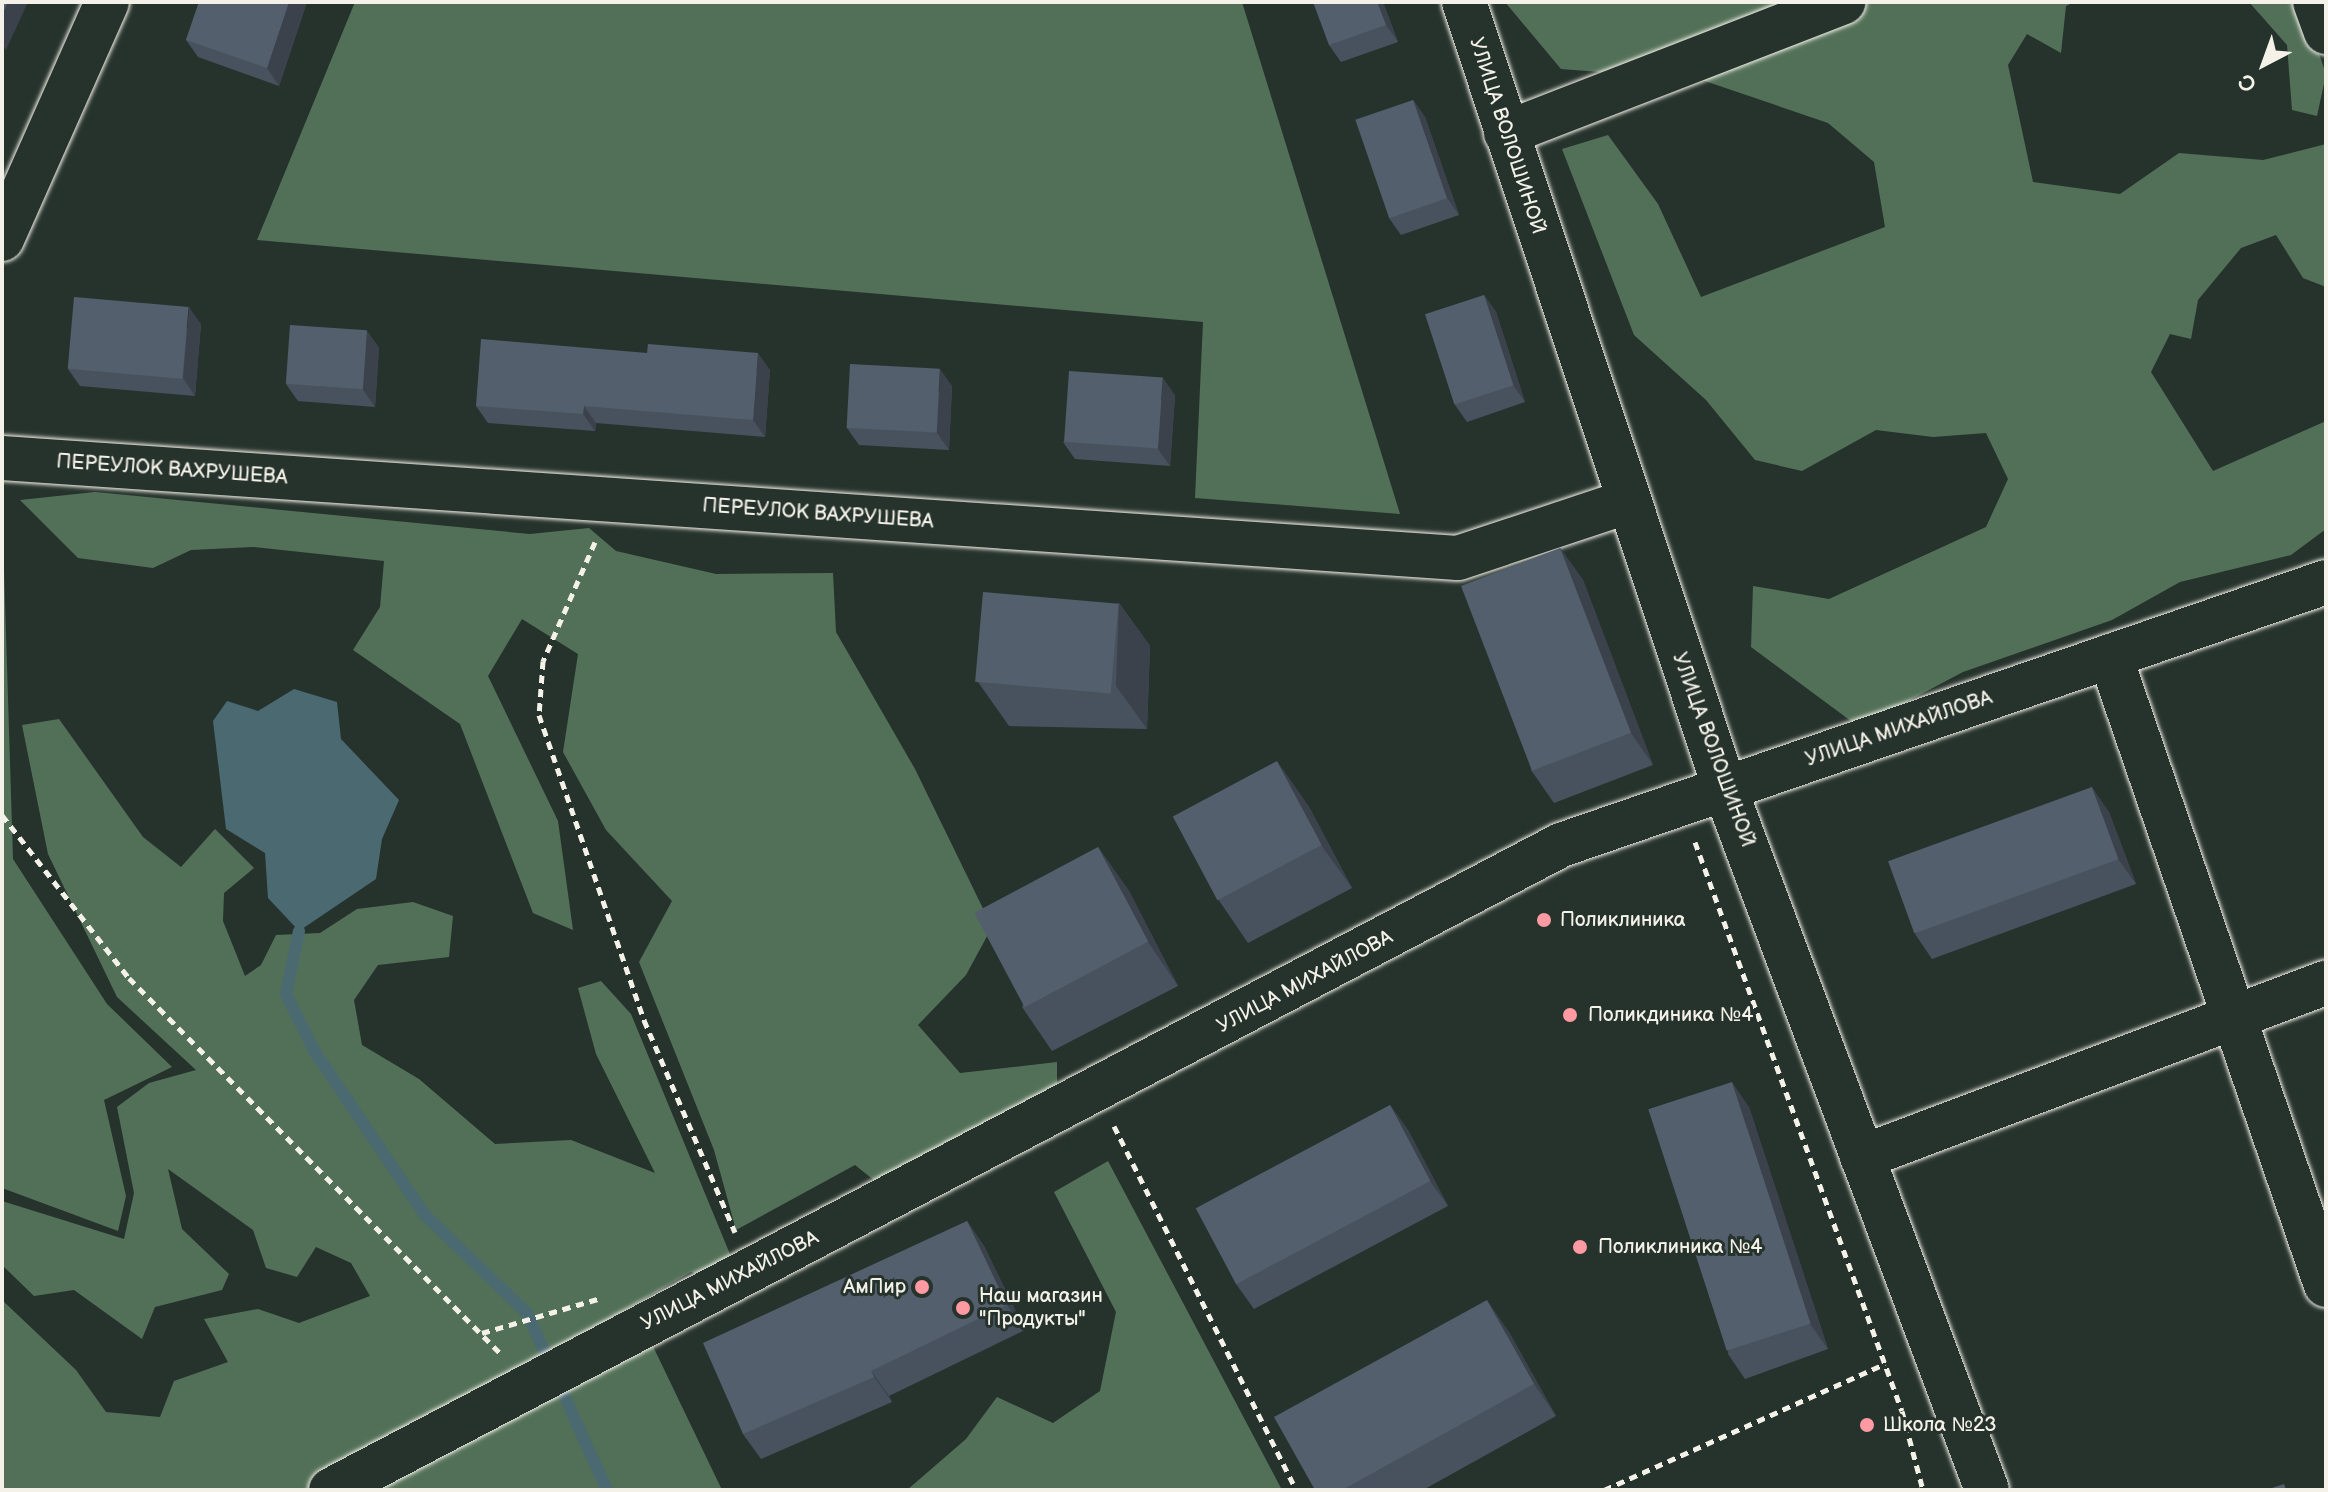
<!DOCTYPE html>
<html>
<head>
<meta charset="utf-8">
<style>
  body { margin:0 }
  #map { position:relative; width:2328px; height:1492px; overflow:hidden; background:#26332d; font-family:"Balsamiq Sans",sans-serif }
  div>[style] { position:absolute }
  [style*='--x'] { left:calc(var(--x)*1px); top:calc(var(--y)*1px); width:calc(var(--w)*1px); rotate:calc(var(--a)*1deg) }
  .green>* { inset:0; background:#527058 }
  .water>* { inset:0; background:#4b6971 }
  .stream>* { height:12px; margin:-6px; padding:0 6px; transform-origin:6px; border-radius:6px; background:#4b6971 }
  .path>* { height:5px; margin-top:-2.5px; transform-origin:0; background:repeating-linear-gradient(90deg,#f4f1e8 0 8px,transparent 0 14px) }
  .roads { filter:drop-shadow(0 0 2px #f4f1e8) drop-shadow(0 0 2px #f4f1e8) }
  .street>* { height:44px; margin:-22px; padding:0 22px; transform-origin:22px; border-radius:22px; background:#26332d }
  .secondary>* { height:44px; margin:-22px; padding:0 22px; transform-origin:22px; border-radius:22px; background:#26332d }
  .wall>* { inset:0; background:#48525e }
  .shaded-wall>* { inset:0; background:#3b424c }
  .building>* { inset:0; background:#545f6d; transform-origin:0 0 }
  .dots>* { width:22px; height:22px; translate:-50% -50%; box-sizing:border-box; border:4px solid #26332d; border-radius:50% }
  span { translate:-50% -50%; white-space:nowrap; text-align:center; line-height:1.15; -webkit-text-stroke:6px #26332d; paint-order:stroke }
  .street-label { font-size:20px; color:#f4f1e8 }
  .poi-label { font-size:20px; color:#f4f1e8 }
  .left { translate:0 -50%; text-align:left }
  .right { translate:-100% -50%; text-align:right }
  .frame { position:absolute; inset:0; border:4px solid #f4f1e8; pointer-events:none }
  .north { position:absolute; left:2224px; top:24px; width:80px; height:80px; -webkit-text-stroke:6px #26332d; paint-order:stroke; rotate:221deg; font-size:22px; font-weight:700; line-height:32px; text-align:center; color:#f4f1e8 }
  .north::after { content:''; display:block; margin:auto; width:28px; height:36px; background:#f4f1e8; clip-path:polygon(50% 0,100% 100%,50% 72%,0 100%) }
</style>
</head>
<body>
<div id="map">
  <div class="green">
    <div style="clip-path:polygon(355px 2px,1242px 2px,1400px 514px,1195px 498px,1203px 322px,257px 240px)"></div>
    <div style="clip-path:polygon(1505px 2px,2074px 2px,2066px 6px,2061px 53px,2027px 34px,2008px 65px,2033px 182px,2120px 194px,2179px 153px,2263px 160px,2326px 144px,2326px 287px,2303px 278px,2276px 235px,2241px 248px,2198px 300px,2191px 339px,2170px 334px,2151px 372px,2213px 471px,2326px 421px,2326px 529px,2291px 555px,2180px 582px,2112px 620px,1963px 672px,1859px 727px,1751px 647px,1753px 586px,1829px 599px,1986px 527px,2008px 479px,1986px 433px,1933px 437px,1876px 430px,1802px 471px,1755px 460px,1706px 400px,1634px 335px,1562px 149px,1608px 135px,1658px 204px,1701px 297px,1885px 227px,1874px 162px,1828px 123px,1702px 80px,1561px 69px)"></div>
    <div style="clip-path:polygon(2249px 2px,2301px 2px,2326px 74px,2317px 116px,2292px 110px,2287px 45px)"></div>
    <div style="clip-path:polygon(95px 492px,530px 534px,589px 528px,616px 551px,716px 574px,833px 573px,836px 632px,915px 769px,992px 927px,966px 975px,918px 1025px,960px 1073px,1057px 1062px,1057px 1089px,875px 1181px,855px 1165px,736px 1230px,714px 1150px,639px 962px,672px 901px,606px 830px,563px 752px,578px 654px,522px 619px,488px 676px,558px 821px,573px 930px,533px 913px,460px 724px,353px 650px,380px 607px,384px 561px,253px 547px,191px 550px,153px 568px,78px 558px,20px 500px)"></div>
    <div style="clip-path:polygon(2px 505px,13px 859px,107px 1004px,172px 1067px,104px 1100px,126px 1196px,118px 1231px,2px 1188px)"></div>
    <div style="clip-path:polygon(59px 719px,143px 837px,181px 867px,215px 829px,254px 868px,224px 893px,223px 921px,245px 976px,261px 965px,276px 935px,320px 933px,357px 909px,413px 902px,453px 916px,449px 957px,378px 965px,354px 1000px,362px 1045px,419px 1079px,495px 1144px,571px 1140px,655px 1173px,596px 1054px,578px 988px,601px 981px,631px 1014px,732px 1259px,713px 1280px,691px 1272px,311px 1490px,2px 1490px,2px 1300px,76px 1370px,106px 1412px,160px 1417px,174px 1381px,228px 1362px,204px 1319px,258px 1309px,299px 1323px,370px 1296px,351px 1263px,316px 1247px,297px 1277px,266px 1268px,253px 1230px,168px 1169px,182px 1229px,229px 1274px,222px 1290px,155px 1307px,142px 1339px,74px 1290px,34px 1296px,2px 1265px,2px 1201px,124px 1239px,134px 1193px,117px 1107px,149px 1083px,196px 1070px,117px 997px,48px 854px,22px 725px)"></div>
    <div style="clip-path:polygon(1108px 1161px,1282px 1490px,907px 1490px,966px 1439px,997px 1397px,1053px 1423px,1100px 1391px,1116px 1312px,1054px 1192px)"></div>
    <div style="clip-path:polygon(649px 1338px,722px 1490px,365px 1490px)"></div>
  </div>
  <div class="water">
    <div style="clip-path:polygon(294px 689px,337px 702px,341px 739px,399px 800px,382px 839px,376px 879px,299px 931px,268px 898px,265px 853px,226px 829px,213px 721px,227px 701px,258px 711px)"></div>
  </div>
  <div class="stream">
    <div style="--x:299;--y:931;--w:64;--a:101.7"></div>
    <div style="--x:286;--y:994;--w:65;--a:63.4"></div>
    <div style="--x:315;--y:1052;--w:197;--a:56"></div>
    <div style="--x:425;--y:1215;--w:141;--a:43.9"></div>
    <div style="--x:527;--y:1313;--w:194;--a:65.7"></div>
  </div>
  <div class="path">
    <div style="--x:595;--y:542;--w:130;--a:113.6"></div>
    <div style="--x:543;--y:661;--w:54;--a:94.2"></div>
    <div style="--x:539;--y:715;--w:323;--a:71"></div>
    <div style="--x:644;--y:1020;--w:231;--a:66.8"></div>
    <div style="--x:2;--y:815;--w:207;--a:52.1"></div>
    <div style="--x:129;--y:978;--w:530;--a:45.31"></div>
    <div style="--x:1695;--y:842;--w:605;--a:70.01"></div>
    <div style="--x:1902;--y:1411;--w:82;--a:75.1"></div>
    <div style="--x:1114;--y:1126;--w:407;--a:63.4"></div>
    <div style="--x:482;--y:1333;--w:124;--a:-16.4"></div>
    <div style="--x:1604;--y:1490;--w:308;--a:-24.2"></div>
  </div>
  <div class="roads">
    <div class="street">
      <div style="--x:1464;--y:2;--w:829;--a:71.65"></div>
      <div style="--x:1725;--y:789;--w:748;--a:69.51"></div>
      <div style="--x:2315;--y:2;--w:32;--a:70"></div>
      <div style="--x:1506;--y:133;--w:362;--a:-21.2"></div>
      <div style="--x:2;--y:239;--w:259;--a:-66.1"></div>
      <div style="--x:2;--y:458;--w:1459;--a:3.93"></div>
      <div style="--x:1458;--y:558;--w:177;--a:-18.4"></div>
      <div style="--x:2110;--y:656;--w:665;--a:71.05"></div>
      <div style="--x:1862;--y:1157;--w:496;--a:-20.6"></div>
    </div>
    <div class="secondary">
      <div style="--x:331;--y:1490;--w:1389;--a:-27.67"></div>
      <div style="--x:1561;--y:845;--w:809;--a:-18.97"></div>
    </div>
  </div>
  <div class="wall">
    <div style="clip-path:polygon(199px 2px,307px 2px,279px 86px,198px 57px,186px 40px)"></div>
    <div style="clip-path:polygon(1383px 2px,1398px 42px,1341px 62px,1329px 45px)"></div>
    <div style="clip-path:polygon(1413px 100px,1425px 117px,1459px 215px,1401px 235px,1389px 218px)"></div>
    <div style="clip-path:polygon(1484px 295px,1496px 312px,1525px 402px,1467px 422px,1455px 405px)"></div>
    <div style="clip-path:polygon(201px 324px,195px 396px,80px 386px,68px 369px)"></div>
    <div style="clip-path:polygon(367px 331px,379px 348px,375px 407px,298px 401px,286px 384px)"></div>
    <div style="clip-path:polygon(770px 370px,765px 437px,596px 423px,595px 431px,488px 423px,476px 406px)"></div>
    <div style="clip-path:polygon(952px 386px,949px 450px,859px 445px,847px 428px)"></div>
    <div style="clip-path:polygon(1175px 395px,1170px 466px,1075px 459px,1063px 442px)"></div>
    <div style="clip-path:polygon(1560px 548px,1583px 580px,1653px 765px,1554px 803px,1531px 770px)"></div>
    <div style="clip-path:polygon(1119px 603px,1150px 646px,1147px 729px,1009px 726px,978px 682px)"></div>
    <div style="clip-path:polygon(1308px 805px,1352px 888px,1248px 943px,1218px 899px)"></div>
    <div style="clip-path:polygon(2109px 812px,2136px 884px,1932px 959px,1915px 934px)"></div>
    <div style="clip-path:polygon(1098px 847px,1129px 891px,1178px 986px,1052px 1051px,1022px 1007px)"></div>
    <div style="clip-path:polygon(1390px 1105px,1408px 1130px,1448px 1206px,1254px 1309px,1236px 1284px)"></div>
    <div style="clip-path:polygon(1749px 1107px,1828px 1349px,1745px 1379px,1728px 1354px)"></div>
    <div style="clip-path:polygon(967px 1221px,984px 1246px,1025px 1330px,889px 1396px,892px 1402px,761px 1459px,743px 1434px)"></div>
    <div style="clip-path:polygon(1509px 1332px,1556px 1416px,1423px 1490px,1315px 1490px)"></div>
  </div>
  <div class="shaded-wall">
    <div style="clip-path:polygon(8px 2px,28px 2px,6px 50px,2px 44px,2px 16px)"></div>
    <div style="clip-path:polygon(289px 2px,307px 2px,279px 86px,267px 68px)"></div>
    <div style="clip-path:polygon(1377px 2px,1383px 2px,1398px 42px,1386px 25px)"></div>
    <div style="clip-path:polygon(1413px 100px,1425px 117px,1459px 215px,1447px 198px)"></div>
    <div style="clip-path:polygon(1484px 295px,1496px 312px,1525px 402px,1513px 385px)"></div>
    <div style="clip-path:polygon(189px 307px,201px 324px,195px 396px,183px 378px)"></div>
    <div style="clip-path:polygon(367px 331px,379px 348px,375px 407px,363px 390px)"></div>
    <div style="clip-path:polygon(758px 353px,770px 370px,765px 437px,753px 420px)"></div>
    <div style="clip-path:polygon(940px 369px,952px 386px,949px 450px,937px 433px)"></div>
    <div style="clip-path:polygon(1163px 378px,1175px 395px,1170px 466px,1158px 449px)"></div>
    <div style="clip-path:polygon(584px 406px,596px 423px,595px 431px,583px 414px)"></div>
    <div style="clip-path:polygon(1560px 548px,1583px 580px,1653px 765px,1631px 733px)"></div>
    <div style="clip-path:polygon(1119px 603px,1150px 646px,1147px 729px,1116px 686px)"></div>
    <div style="clip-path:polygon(1277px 761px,1308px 805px,1352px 888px,1321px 845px)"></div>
    <div style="clip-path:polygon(2092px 787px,2109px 812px,2136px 884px,2118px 859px)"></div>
    <div style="clip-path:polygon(1098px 847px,1129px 891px,1178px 986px,1148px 942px)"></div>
    <div style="clip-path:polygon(1732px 1082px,1749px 1107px,1828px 1349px,1810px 1324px)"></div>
    <div style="clip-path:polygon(1390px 1105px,1408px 1130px,1448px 1206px,1430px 1181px)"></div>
    <div style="clip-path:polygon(967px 1221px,984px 1246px,1025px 1330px,1007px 1305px)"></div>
    <div style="clip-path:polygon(1487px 1300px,1509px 1332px,1556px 1416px,1534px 1384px)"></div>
    <div style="clip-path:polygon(871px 1371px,889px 1396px,892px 1402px,874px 1377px)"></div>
  </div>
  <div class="building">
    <div style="clip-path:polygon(2px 2px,8px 2px,2px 16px)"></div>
    <div style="clip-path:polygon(199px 2px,289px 2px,267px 68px,186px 40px)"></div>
    <div style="clip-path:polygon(1313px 2px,1377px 2px,1386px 25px,1329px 45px)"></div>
    <div style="left:1413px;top:100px;width:104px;height:61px;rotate:71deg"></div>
    <div style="left:1484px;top:295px;width:95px;height:62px;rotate:72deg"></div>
    <div style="left:74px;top:297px;width:115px;height:72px;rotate:5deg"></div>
    <div style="left:290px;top:325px;width:77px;height:59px;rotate:4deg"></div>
    <div style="clip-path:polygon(481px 339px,647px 353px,648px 344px,758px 353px,753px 420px,584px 406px,583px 414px,476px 406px)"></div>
    <div style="left:850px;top:364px;width:90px;height:64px;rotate:3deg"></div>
    <div style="left:1069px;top:371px;width:94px;height:71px;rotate:4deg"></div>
    <div style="left:1560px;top:548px;width:198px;height:106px;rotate:69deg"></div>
    <div style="left:983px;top:592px;width:136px;height:90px;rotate:5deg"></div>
    <div style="left:1277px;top:761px;width:95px;height:118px;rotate:62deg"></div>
    <div style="left:2092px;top:787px;width:77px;height:217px;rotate:70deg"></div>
    <div style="left:1098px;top:847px;width:107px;height:140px;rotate:62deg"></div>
    <div style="left:1732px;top:1082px;width:254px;height:88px;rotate:72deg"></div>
    <div style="left:1390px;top:1105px;width:86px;height:220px;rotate:62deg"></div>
    <div style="clip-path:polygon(967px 1221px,1007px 1305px,871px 1371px,874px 1377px,743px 1434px,703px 1343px)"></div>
    <div style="clip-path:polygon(1487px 1300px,1534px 1384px,1342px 1490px,1315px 1490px,1274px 1417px)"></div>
    <div style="clip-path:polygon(2284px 1484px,2286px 1490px,2266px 1490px)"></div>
  </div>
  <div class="dots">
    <div style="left:1544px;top:920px;background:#ff9aa2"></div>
    <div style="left:1570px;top:1015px;background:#ff9aa2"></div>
    <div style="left:1580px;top:1247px;background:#ff9aa2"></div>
    <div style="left:922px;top:1287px;background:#ff9aa2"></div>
    <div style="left:963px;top:1308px;background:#ff9aa2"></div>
    <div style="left:1867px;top:1425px;background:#ff9aa2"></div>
  </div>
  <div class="street-label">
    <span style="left:1507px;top:136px;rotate:72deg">УЛИЦА ВОЛОШИНОЙ</span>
    <span style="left:172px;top:470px;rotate:4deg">ПЕРЕУЛОК ВАХРУШЕВА</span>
    <span style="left:818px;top:514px;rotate:4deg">ПЕРЕУЛОК ВАХРУШЕВА</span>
    <span style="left:1899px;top:729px;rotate:-19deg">УЛИЦА МИХАЙЛОВА</span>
    <span style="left:1713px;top:750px;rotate:70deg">УЛИЦА ВОЛОШИНОЙ</span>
    <span style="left:1305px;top:982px;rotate:-28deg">УЛИЦА МИХАЙЛОВА</span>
    <span style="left:730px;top:1281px;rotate:-27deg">УЛИЦА МИХАЙЛОВА</span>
  </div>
  <div class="poi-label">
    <span class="left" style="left:1560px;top:920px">Поликлиника</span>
    <span class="left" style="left:1588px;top:1015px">Поликдиника №4</span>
    <span class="left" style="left:1598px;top:1247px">Поликлиника №4</span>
    <span class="right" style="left:906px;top:1287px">АмПир</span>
    <span class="left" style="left:979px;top:1308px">Наш магазин<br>"Продукты"</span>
    <span class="left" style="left:1883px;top:1425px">Школа №23</span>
  </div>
  <div class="frame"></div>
  <div class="north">С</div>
</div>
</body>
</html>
